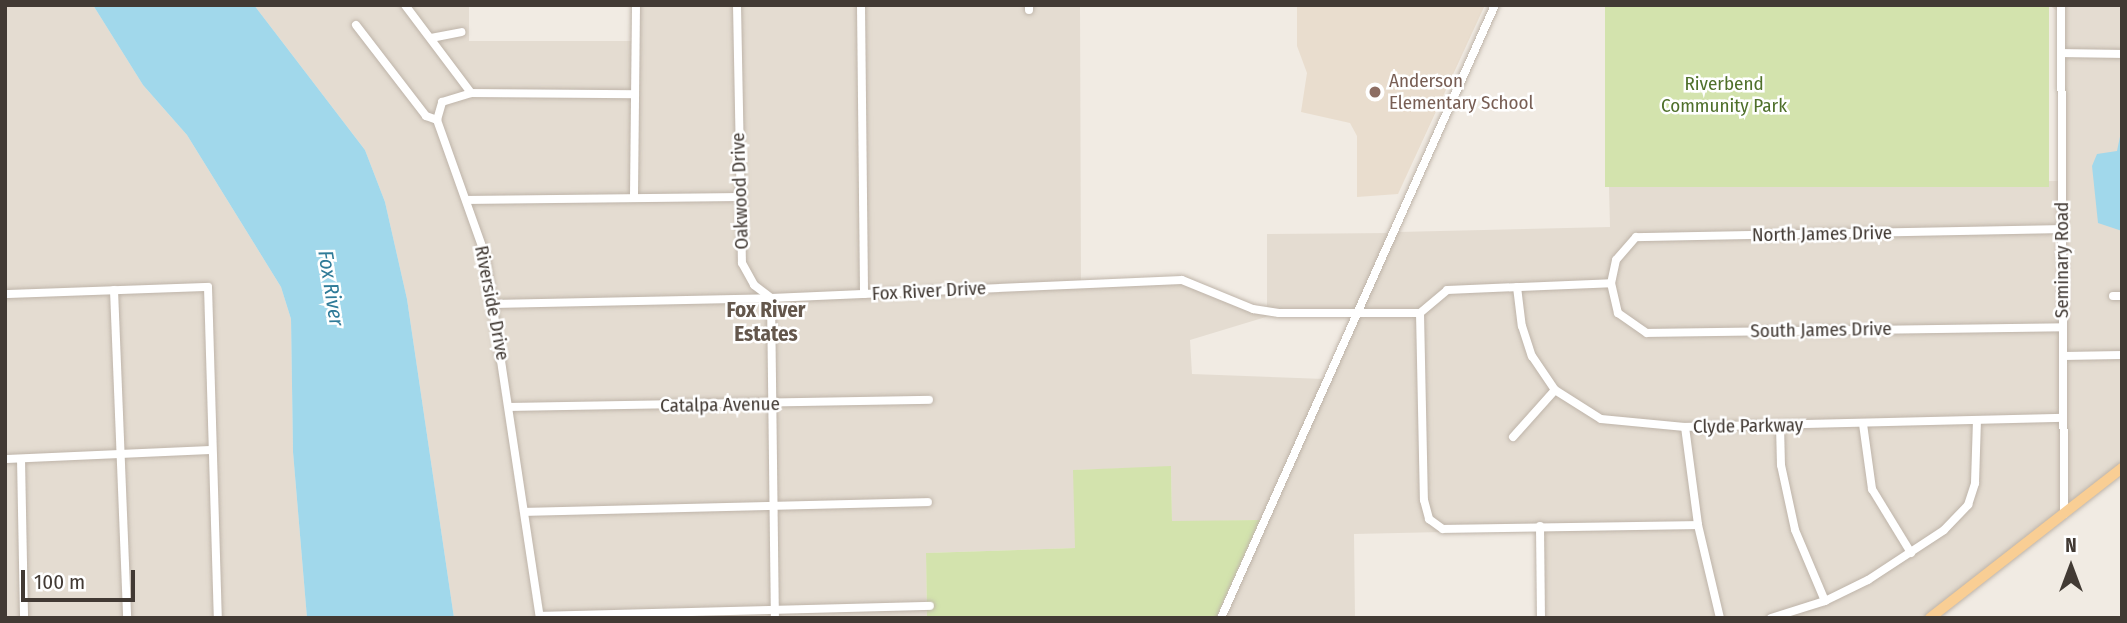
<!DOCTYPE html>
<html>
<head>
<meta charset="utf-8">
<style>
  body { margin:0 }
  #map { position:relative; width:2127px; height:623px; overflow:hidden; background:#f1ebe3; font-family:"Fira Sans Condensed",sans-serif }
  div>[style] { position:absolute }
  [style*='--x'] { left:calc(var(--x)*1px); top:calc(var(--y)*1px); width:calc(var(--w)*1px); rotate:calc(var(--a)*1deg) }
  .residential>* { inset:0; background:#e4dcd1 }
  .education>* { inset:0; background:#e9ddce }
  .green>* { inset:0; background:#d3e3ad; transform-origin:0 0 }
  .water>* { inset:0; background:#a1d8eb }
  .roads { filter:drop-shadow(0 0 2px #beb4a9) drop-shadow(0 0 2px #beb4a9) }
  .minor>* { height:8px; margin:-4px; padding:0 4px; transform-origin:4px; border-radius:4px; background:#fff }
  .major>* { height:10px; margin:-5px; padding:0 5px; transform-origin:5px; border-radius:5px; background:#f9ce94 }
  .dots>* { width:19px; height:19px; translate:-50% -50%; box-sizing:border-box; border:4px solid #fff; border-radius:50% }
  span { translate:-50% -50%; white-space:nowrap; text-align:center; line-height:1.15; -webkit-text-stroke:5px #fff; paint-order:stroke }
  .education-label { font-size:19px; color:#785e54 }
  .left { translate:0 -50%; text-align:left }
  .park-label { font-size:19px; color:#4f702b }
  .street-label { font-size:19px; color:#423a34 }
  .water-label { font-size:21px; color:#307b98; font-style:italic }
  .neighbourhood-label { font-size:21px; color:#64574c; font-weight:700 }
  .frame { position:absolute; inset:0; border:7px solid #423a34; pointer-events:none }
  .north { position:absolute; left:2036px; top:532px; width:70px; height:70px; -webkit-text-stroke:5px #fff; paint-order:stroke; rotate:0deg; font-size:19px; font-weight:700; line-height:28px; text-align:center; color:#423a34 }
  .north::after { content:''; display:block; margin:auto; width:24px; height:32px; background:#423a34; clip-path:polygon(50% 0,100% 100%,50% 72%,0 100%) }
  .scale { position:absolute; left:21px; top:570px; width:114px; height:32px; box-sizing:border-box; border:4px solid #423a34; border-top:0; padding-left:9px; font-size:21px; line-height:24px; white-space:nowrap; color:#423a34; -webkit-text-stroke:5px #fff; paint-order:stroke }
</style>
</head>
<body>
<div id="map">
  <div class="residential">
    <div style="clip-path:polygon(5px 5px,93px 5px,143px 85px,187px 135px,281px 287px,291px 319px,293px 452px,307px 618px,5px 618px)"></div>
    <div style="clip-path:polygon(254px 5px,469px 5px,469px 41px,631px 41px,632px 5px,1080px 5px,1081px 286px,1179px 282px,1269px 316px,1190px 340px,1192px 374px,1325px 379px,1260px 520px,1172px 522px,1171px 467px,1074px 470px,1076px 548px,926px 553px,927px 618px,454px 618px,407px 299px,385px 202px,365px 150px)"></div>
    <div style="clip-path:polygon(1979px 5px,2122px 5px,2122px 353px,2065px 354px,2064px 16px,2049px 5px)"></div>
    <div style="clip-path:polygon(2058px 181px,2060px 358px,2122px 358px,2122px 465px,1925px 618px,1544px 618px,1543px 524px,1443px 526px,1431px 517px,1426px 484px,1424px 311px,1361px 310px,1398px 232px,1610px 227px,1609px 187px)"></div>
    <div style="clip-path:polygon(1392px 233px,1356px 311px,1267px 309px,1267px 234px)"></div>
    <div style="clip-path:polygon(1360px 315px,1418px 315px,1424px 516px,1443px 532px,1354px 534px,1355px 618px,1225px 618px)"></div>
  </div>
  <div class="education">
    <div style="clip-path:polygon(1297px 5px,1485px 5px,1398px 194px,1357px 197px,1357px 136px,1350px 123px,1301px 112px,1307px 73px,1297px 46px)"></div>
  </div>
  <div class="green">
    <div style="left:1605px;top:5px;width:444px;height:182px"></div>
    <div style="clip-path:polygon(1171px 466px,1172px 521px,1260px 520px,1216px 618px,927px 618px,926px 553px,1075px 548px,1073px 470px)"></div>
  </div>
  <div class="water">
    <div style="clip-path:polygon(93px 5px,254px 5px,365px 150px,385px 202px,407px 299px,454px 618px,307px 618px,293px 452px,291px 319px,281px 287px,187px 135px,143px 85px)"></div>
    <div style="clip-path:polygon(2122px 127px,2122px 231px,2098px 223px,2092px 166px,2097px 154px,2117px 151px)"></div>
  </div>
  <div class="roads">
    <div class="minor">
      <div style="--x:405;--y:5;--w:110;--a:53.1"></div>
      <div style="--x:737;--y:5;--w:258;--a:88.9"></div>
      <div style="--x:742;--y:263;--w:25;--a:61"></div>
      <div style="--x:754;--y:285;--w:21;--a:37"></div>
      <div style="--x:771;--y:298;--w:320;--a:89.3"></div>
      <div style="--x:861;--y:5;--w:289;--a:89.4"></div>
      <div style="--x:1029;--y:5;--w:5;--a:90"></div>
      <div style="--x:2061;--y:5;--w:509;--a:89.66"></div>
      <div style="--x:356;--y:25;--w:115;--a:52.4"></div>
      <div style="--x:426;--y:116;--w:12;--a:20"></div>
      <div style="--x:437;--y:120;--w:143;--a:70.4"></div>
      <div style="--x:485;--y:255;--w:367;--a:81.4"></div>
      <div style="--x:431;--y:38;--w:31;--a:-11"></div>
      <div style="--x:2062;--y:53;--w:60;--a:1"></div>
      <div style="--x:437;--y:120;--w:19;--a:-74"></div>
      <div style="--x:442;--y:102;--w:30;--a:-17"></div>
      <div style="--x:471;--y:93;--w:163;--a:0.4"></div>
      <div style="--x:634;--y:196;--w:191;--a:-89.4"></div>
      <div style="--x:467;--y:200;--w:271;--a:-0.6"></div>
      <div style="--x:2061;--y:229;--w:425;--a:178.9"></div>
      <div style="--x:1636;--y:237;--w:30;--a:131"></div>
      <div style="--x:1616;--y:260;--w:24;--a:102"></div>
      <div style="--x:1611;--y:283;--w:31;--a:77"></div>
      <div style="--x:1618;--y:313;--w:35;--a:35"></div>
      <div style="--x:1647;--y:333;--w:415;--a:-0.8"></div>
      <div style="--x:1517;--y:287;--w:39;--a:83"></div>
      <div style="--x:1522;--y:326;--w:32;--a:72"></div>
      <div style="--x:1532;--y:356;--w:41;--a:55.9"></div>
      <div style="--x:1555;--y:390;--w:54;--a:32.2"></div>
      <div style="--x:1601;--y:419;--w:84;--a:5.4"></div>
      <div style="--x:1685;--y:427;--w:376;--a:-1.4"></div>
      <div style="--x:114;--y:290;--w:328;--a:87.7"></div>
      <div style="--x:5;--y:294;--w:203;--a:-2"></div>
      <div style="--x:208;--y:287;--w:331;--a:88.3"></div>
      <div style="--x:2113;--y:296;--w:9;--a:0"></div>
      <div style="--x:493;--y:304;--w:278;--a:-1.2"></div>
      <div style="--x:771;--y:298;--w:411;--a:-2.5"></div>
      <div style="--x:1182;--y:280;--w:77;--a:22.2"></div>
      <div style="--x:1253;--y:309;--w:26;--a:9"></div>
      <div style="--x:1279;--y:313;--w:141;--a:0"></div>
      <div style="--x:1420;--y:313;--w:35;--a:-40"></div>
      <div style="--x:1447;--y:290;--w:164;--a:-2.4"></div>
      <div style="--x:1420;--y:313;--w:187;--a:88.8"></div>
      <div style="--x:1424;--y:500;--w:20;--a:75"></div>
      <div style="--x:1429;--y:519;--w:17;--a:36"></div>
      <div style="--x:1443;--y:529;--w:255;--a:-0.9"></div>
      <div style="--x:2063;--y:356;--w:59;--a:-1"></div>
      <div style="--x:511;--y:407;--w:418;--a:-1"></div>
      <div style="--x:1863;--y:424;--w:66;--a:82.1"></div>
      <div style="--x:1872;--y:489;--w:75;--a:58.6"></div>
      <div style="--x:1780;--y:425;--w:40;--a:88.6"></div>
      <div style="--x:1781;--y:465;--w:66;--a:77.8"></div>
      <div style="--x:1795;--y:530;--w:77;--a:67.1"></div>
      <div style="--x:1685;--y:427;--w:99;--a:82.4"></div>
      <div style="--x:1698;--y:525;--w:96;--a:76.7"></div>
      <div style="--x:1513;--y:437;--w:63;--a:-48.2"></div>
      <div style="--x:5;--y:459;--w:207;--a:-2.5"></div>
      <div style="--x:21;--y:459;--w:159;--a:88.9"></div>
      <div style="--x:525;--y:512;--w:403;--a:-1.4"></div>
      <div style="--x:1540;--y:526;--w:92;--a:89.4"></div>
      <div style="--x:540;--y:616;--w:390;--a:-1.5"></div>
      <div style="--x:1221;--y:618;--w:671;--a:-65.92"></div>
      <div style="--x:1771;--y:618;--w:57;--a:-17.5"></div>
      <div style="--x:1825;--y:601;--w:48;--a:-26"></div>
      <div style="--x:1868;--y:580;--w:91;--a:-33.3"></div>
      <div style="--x:1944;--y:530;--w:35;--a:-46"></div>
      <div style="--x:1968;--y:505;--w:23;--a:-72"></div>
      <div style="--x:1975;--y:483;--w:63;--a:-88.2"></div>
    </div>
    <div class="major">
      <div style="--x:1930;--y:618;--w:244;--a:-38"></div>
    </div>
  </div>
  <div class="dots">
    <div style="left:1375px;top:92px;background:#8d6e63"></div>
  </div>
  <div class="education-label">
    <span class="left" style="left:1389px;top:92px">Anderson<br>Elementary School</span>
  </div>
  <div class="park-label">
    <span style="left:1724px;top:95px">Riverbend<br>Community Park</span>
  </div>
  <div class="street-label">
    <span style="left:740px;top:191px;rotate:-92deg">Oakwood Drive</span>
    <span style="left:1822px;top:234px;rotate:-1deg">North James Drive</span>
    <span style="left:2062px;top:260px;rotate:-90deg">Seminary Road</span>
    <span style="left:929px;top:291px;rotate:-3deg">Fox River Drive</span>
    <span style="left:492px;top:303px;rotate:79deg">Riverside Drive</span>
    <span style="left:1821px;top:330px;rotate:-1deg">South James Drive</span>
    <span style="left:720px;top:405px;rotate:-1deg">Catalpa Avenue</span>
    <span style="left:1748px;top:426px;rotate:-1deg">Clyde Parkway</span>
  </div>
  <div class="water-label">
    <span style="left:331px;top:288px;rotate:81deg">Fox River</span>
  </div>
  <div class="neighbourhood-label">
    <span style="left:766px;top:322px">Fox River<br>Estates</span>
  </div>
  <div class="frame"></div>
  <div class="north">N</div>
  <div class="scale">100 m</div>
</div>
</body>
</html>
